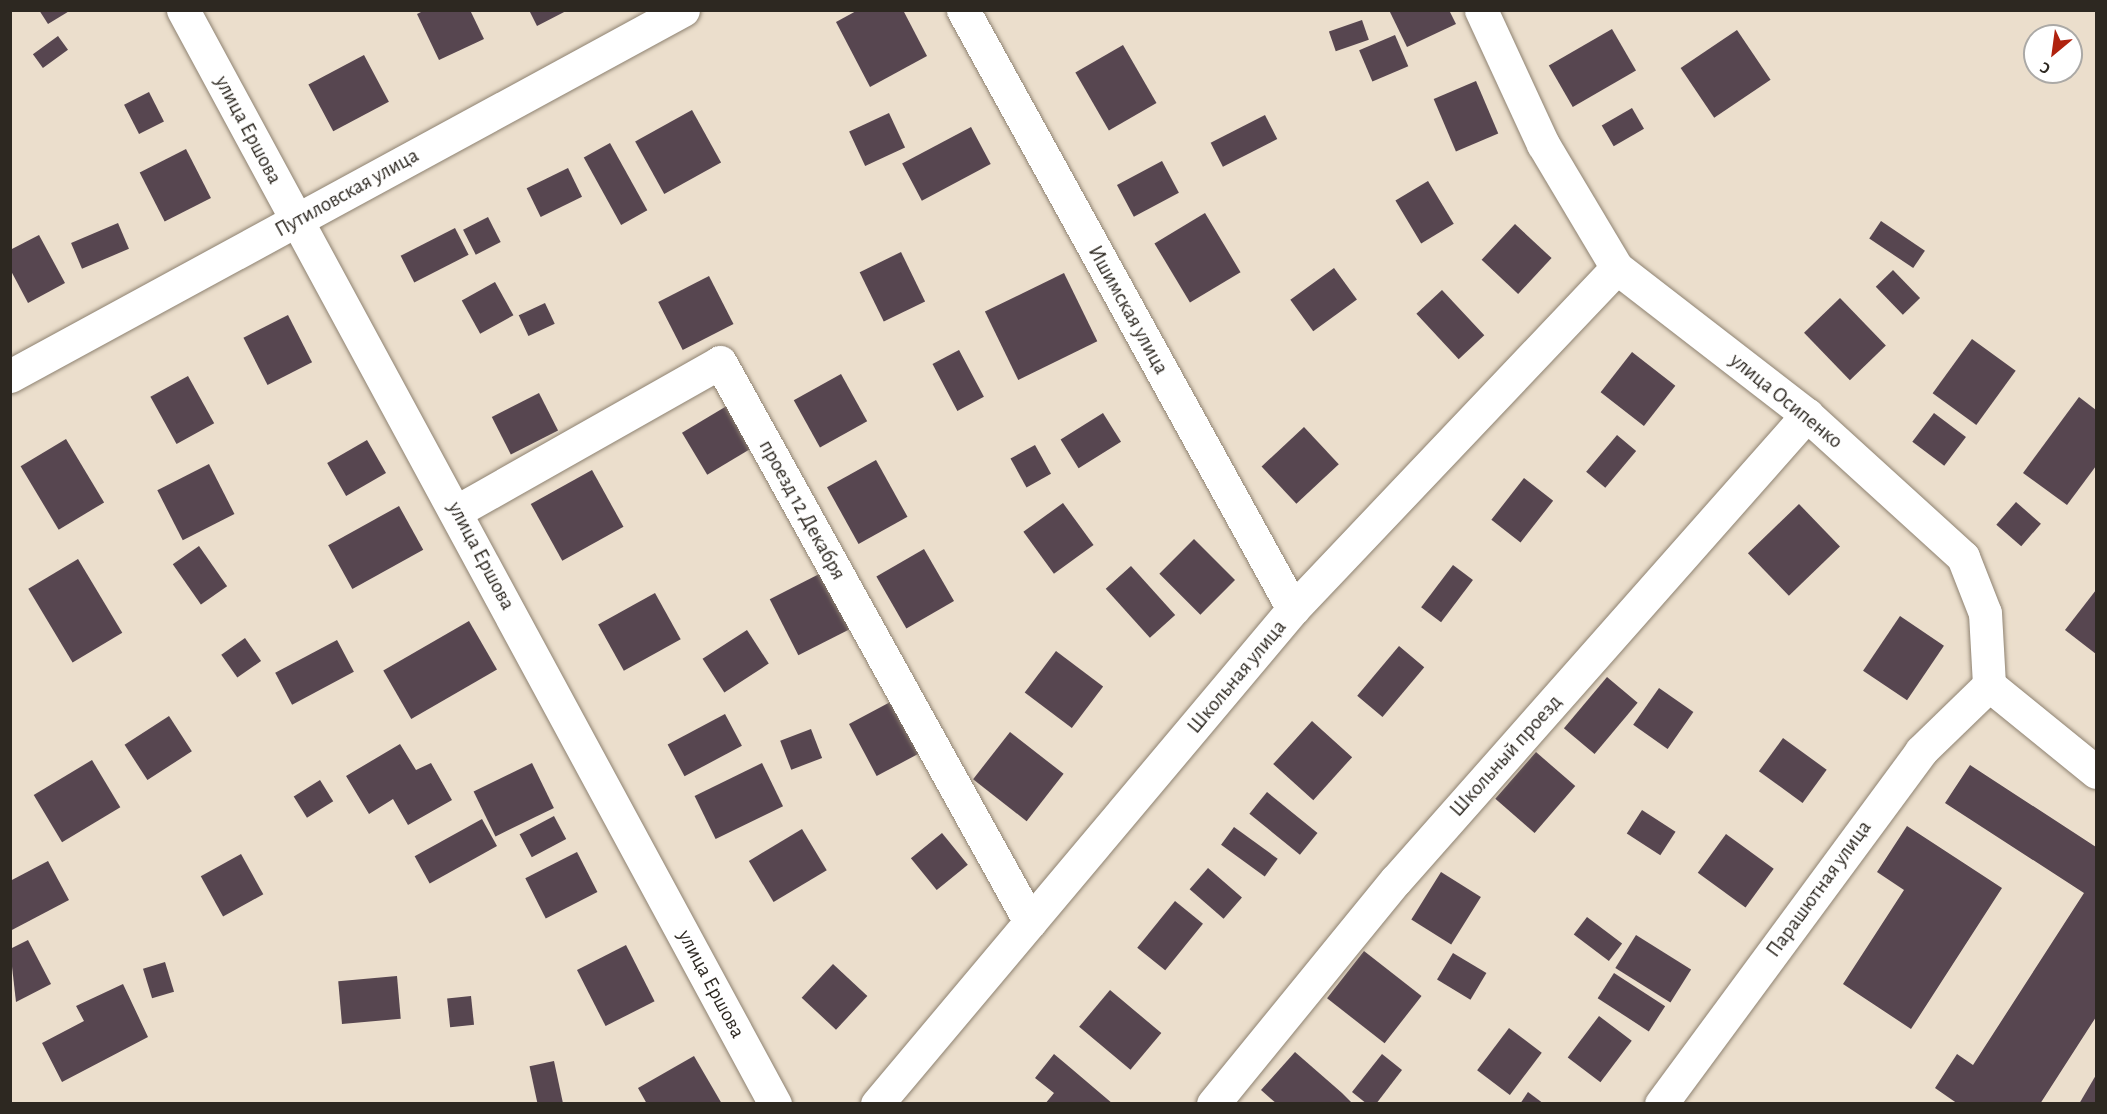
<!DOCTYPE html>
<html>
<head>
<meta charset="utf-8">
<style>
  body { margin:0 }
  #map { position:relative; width:2107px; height:1114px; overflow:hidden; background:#ebdecc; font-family:"Alegreya Sans",sans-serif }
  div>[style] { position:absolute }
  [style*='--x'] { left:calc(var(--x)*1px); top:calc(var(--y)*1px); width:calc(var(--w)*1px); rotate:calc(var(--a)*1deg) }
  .building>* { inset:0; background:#574650; transform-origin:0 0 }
  .roads { filter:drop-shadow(0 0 2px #8e8271) drop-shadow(0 0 2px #8e8271) }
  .minor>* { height:33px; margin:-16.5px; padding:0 16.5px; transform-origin:16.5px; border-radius:16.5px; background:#fff }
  span { translate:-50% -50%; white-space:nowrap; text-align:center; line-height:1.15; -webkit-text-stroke:6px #fff; paint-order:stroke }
  .street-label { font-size:21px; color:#2d2821 }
  .frame { position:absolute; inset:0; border:12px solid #2d2821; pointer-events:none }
  .north { position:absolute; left:2023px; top:24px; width:60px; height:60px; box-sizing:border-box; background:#fff; border:2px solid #aba9a6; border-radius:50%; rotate:209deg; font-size:16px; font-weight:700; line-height:24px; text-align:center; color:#2d2821 }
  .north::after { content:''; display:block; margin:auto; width:21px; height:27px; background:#b0220e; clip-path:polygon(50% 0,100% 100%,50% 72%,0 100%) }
</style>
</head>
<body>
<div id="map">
  <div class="building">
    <div style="clip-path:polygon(39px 10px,71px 10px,48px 24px)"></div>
    <div style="clip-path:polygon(425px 10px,470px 10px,484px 39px,439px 60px,417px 14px)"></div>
    <div style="clip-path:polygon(529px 10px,568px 10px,537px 26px)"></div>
    <div style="clip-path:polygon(858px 10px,903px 10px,927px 56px,870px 87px,836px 22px)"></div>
    <div style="clip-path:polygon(1389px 10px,1449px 10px,1456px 24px,1407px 47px)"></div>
    <div style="left:1362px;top:20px;width:21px;height:35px;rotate:71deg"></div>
    <div style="left:1612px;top:29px;width:48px;height:73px;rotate:60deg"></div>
    <div style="left:1737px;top:30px;width:60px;height:68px;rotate:56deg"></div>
    <div style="left:1395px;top:35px;width:34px;height:39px;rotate:67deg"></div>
    <div style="left:58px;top:36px;width:17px;height:31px;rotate:54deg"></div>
    <div style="left:1123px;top:45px;width:67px;height:55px;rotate:60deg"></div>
    <div style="left:364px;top:55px;width:53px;height:63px;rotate:62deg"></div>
    <div style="left:1476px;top:81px;width:57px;height:46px;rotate:67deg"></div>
    <div style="left:149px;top:92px;width:33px;height:28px;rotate:63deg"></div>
    <div style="left:1632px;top:108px;width:24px;height:35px;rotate:60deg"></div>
    <div style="left:692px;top:110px;width:60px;height:65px;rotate:61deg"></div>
    <div style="left:889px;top:113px;width:38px;height:44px;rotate:65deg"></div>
    <div style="left:1265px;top:115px;width:27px;height:61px;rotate:63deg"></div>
    <div style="left:971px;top:127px;width:42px;height:78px;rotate:62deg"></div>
    <div style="left:610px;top:143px;width:77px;height:30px;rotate:61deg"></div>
    <div style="left:186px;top:149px;width:55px;height:52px;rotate:63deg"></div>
    <div style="left:1162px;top:161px;width:36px;height:51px;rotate:62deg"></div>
    <div style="left:568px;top:168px;width:32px;height:46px;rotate:64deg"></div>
    <div style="left:1428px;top:181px;width:50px;height:38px;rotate:59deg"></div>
    <div style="left:1205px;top:213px;width:69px;height:59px;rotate:59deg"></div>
    <div style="left:488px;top:217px;width:28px;height:28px;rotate:63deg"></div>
    <div style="left:1881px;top:221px;width:53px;height:21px;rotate:34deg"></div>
    <div style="left:118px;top:223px;width:28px;height:51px;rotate:67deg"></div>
    <div style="left:1515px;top:224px;width:50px;height:49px;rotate:43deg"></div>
    <div style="left:455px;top:228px;width:30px;height:61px;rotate:63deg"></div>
    <div style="clip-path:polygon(39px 235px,65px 283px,28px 303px,10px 269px,10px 250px)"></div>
    <div style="left:901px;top:252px;width:55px;height:46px;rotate:64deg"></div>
    <div style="left:1334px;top:268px;width:39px;height:54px;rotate:54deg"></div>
    <div style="left:1893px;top:270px;width:39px;height:24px;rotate:46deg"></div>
    <div style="left:1064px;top:273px;width:76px;height:88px;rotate:64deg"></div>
    <div style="left:709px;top:276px;width:54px;height:57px;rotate:63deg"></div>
    <div style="left:495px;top:282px;width:38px;height:38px;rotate:61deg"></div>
    <div style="left:1442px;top:290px;width:62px;height:35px;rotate:47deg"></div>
    <div style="left:1840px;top:298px;width:66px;height:50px;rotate:46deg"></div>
    <div style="left:545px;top:303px;width:23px;height:29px;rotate:65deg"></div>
    <div style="left:288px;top:315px;width:53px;height:50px;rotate:63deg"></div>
    <div style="left:1972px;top:339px;width:54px;height:67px;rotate:36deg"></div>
    <div style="left:959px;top:350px;width:53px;height:30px;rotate:62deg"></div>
    <div style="left:1632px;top:352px;width:55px;height:51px;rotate:38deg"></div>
    <div style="left:841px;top:374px;width:54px;height:54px;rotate:61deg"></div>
    <div style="left:188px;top:376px;width:54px;height:43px;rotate:61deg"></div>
    <div style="left:539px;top:393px;width:42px;height:53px;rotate:63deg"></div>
    <div style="clip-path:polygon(2079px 397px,2096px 410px,2096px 466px,2067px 505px,2023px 473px)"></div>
    <div style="left:730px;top:404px;width:49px;height:56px;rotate:59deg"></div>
    <div style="left:1103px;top:413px;width:34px;height:50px;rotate:58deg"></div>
    <div style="left:1934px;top:413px;width:40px;height:36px;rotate:37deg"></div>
    <div style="left:1304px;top:427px;width:51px;height:58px;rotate:47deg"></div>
    <div style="left:1617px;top:435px;width:25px;height:48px;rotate:40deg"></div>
    <div style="left:66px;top:439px;width:74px;height:53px;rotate:59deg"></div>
    <div style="left:367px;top:440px;width:38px;height:46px;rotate:60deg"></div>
    <div style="left:1035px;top:445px;width:33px;height:28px;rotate:61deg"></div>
    <div style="left:876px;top:460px;width:65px;height:56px;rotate:61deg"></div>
    <div style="left:209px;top:464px;width:56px;height:58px;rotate:63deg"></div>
    <div style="left:592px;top:470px;width:65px;height:70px;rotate:61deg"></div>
    <div style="left:1524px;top:478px;width:37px;height:53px;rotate:38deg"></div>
    <div style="left:2016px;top:502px;width:33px;height:30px;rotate:41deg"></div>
    <div style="left:1063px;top:503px;width:52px;height:49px;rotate:54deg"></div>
    <div style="left:1799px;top:504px;width:59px;height:71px;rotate:46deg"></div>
    <div style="left:399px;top:506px;width:50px;height:81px;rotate:61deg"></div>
    <div style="left:1194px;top:539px;width:58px;height:49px;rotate:45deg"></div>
    <div style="left:199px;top:546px;width:49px;height:32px;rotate:55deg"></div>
    <div style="left:924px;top:549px;width:60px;height:55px;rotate:60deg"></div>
    <div style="left:78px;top:559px;width:86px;height:58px;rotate:59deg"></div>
    <div style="left:1453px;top:565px;width:25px;height:53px;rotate:37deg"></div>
    <div style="left:1131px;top:566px;width:66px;height:34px;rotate:48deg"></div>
    <div style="left:825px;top:571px;width:63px;height:62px;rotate:63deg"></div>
    <div style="clip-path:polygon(2096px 590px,2096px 654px,2065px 630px)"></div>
    <div style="left:655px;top:593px;width:53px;height:65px;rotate:61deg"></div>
    <div style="left:1900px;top:616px;width:53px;height:66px;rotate:34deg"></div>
    <div style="left:469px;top:621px;width:56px;height:99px;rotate:60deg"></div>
    <div style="left:747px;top:630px;width:40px;height:53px;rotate:57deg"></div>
    <div style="left:245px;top:638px;width:28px;height:29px;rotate:55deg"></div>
    <div style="left:337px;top:640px;width:36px;height:70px;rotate:62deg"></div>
    <div style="left:1399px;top:646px;width:33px;height:65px;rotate:40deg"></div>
    <div style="left:1056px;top:651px;width:59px;height:52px;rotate:37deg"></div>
    <div style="left:1607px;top:677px;width:40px;height:67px;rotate:40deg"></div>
    <div style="left:1659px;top:688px;width:42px;height:45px;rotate:35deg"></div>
    <div style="left:894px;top:700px;width:59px;height:51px;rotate:62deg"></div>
    <div style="left:725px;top:714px;width:36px;height:65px;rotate:62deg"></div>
    <div style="left:169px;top:716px;width:42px;height:53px;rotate:57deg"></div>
    <div style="left:1312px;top:721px;width:54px;height:58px;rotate:42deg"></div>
    <div style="left:811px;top:729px;width:31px;height:33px;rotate:69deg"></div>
    <div style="left:1010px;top:732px;width:68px;height:60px;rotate:38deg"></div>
    <div style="left:1783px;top:738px;width:54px;height:41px;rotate:36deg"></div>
    <div style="clip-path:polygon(400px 744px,416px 770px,431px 763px,452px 800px,408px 825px,393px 799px,369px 814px,346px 776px)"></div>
    <div style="left:1536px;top:752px;width:52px;height:62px;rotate:41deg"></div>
    <div style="left:92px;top:760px;width:55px;height:68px;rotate:59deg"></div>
    <div style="left:532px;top:763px;width:50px;height:65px;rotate:64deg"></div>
    <div style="left:762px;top:763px;width:48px;height:75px;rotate:64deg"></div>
    <div style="clip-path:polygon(1970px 765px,2096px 847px,2096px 1017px,2040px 1104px,1958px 1104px,1935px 1088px,1957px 1054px,1973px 1065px,2084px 893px,1945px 803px)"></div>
    <div style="left:320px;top:780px;width:25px;height:31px;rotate:58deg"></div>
    <div style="left:1267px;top:792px;width:65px;height:28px;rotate:39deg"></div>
    <div style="left:1642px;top:810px;width:40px;height:28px;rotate:33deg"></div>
    <div style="left:554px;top:816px;width:26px;height:39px;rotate:62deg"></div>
    <div style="left:482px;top:819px;width:31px;height:77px;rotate:61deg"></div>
    <div style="clip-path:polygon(1907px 826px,2002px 888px,1911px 1029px,1843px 984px,1904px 890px,1877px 872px)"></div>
    <div style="left:1234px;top:827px;width:54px;height:22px;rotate:36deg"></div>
    <div style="left:802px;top:829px;width:48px;height:62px;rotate:59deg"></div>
    <div style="left:942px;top:833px;width:41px;height:40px;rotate:51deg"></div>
    <div style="left:1726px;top:834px;width:59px;height:48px;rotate:36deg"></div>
    <div style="left:577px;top:852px;width:45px;height:58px;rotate:63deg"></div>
    <div style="left:241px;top:854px;width:46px;height:46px;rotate:61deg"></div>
    <div style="clip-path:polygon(48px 861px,69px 900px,10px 931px,10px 881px)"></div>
    <div style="left:1208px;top:868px;width:45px;height:28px;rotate:41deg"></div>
    <div style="left:1441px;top:872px;width:47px;height:56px;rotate:32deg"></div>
    <div style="left:1175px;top:901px;width:36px;height:60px;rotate:39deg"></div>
    <div style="left:1587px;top:917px;width:44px;height:22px;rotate:37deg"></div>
    <div style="left:1636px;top:935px;width:65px;height:39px;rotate:32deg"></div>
    <div style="clip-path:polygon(28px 940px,51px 984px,16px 1002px,10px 949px)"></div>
    <div style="left:626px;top:945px;width:63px;height:55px;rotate:63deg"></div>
    <div style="left:1364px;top:951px;width:73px;height:60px;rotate:38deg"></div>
    <div style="left:1453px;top:953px;width:39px;height:31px;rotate:31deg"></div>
    <div style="left:165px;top:962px;width:31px;height:23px;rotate:73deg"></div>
    <div style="left:833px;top:964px;width:47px;height:46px;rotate:43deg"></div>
    <div style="left:1614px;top:973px;width:61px;height:30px;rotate:33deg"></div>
    <div style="left:397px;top:976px;width:43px;height:59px;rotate:85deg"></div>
    <div style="clip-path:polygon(123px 984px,148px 1037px,62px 1082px,42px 1043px,84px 1021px,76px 1006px)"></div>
    <div style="left:1110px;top:990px;width:67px;height:48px;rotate:40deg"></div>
    <div style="left:471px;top:996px;width:29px;height:24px;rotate:84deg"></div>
    <div style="left:1599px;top:1016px;width:41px;height:52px;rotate:37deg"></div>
    <div style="left:1509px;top:1028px;width:41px;height:53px;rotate:37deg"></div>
    <div style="clip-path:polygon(1295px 1052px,1342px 1093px,1353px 1104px,1277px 1104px,1261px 1090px)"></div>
    <div style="clip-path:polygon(1054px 1054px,1073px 1070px,1113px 1104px,1045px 1104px,1054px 1093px,1035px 1078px)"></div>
    <div style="clip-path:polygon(1382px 1054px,1402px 1070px,1376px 1104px,1367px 1104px,1352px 1092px)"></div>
    <div style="clip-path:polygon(694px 1056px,722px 1104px,647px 1104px,638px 1088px)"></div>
    <div style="left:554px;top:1061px;width:42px;height:25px;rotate:78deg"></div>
    <div style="clip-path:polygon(2096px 1075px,2096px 1104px,2079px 1104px)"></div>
    <div style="clip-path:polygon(1528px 1092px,1544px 1104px,1520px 1104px)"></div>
  </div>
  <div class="roads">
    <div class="minor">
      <div style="--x:183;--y:10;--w:1244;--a:61.58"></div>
      <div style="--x:963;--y:10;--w:684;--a:61.15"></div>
      <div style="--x:1481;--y:10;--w:148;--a:65.2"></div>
      <div style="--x:1543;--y:144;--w:144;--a:59.2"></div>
      <div style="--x:1617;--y:268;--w:240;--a:37.7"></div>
      <div style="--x:1807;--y:415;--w:211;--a:42.3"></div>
      <div style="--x:1963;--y:557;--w:60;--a:68.6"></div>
      <div style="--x:1985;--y:613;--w:72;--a:86.8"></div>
      <div style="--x:1989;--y:685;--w:138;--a:39.1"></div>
      <div style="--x:10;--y:376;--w:766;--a:-28.54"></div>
      <div style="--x:457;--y:511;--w:302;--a:-29.5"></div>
      <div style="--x:720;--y:362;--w:640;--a:61.03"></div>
      <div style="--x:877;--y:1104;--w:647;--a:-49.96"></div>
      <div style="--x:1293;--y:609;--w:470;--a:-46.5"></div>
      <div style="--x:1213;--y:1104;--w:289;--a:-50.8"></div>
      <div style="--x:1396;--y:880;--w:621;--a:-48.53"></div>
      <div style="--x:1661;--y:1104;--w:438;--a:-53.6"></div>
      <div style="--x:1921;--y:751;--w:95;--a:-44.1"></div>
    </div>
  </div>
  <div class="street-label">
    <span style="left:248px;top:130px;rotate:62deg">улица Ершова</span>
    <span style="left:347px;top:193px;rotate:-29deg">Путиловская улица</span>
    <span style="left:1128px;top:310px;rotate:61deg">Ишимская улица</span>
    <span style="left:1786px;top:401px;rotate:39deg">улица Осипенко</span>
    <span style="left:802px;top:510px;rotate:61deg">проезд 12 Декабря</span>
    <span style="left:481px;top:556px;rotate:62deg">улица Ершова</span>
    <span style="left:1237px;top:677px;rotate:-50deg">Школьная улица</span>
    <span style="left:1506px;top:756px;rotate:-48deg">Школьный проезд</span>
    <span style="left:1819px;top:889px;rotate:-54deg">Парашютная улица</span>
    <span style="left:711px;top:984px;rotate:62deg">улица Ершова</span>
  </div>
  <div class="frame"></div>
  <div class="north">С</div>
</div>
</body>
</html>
